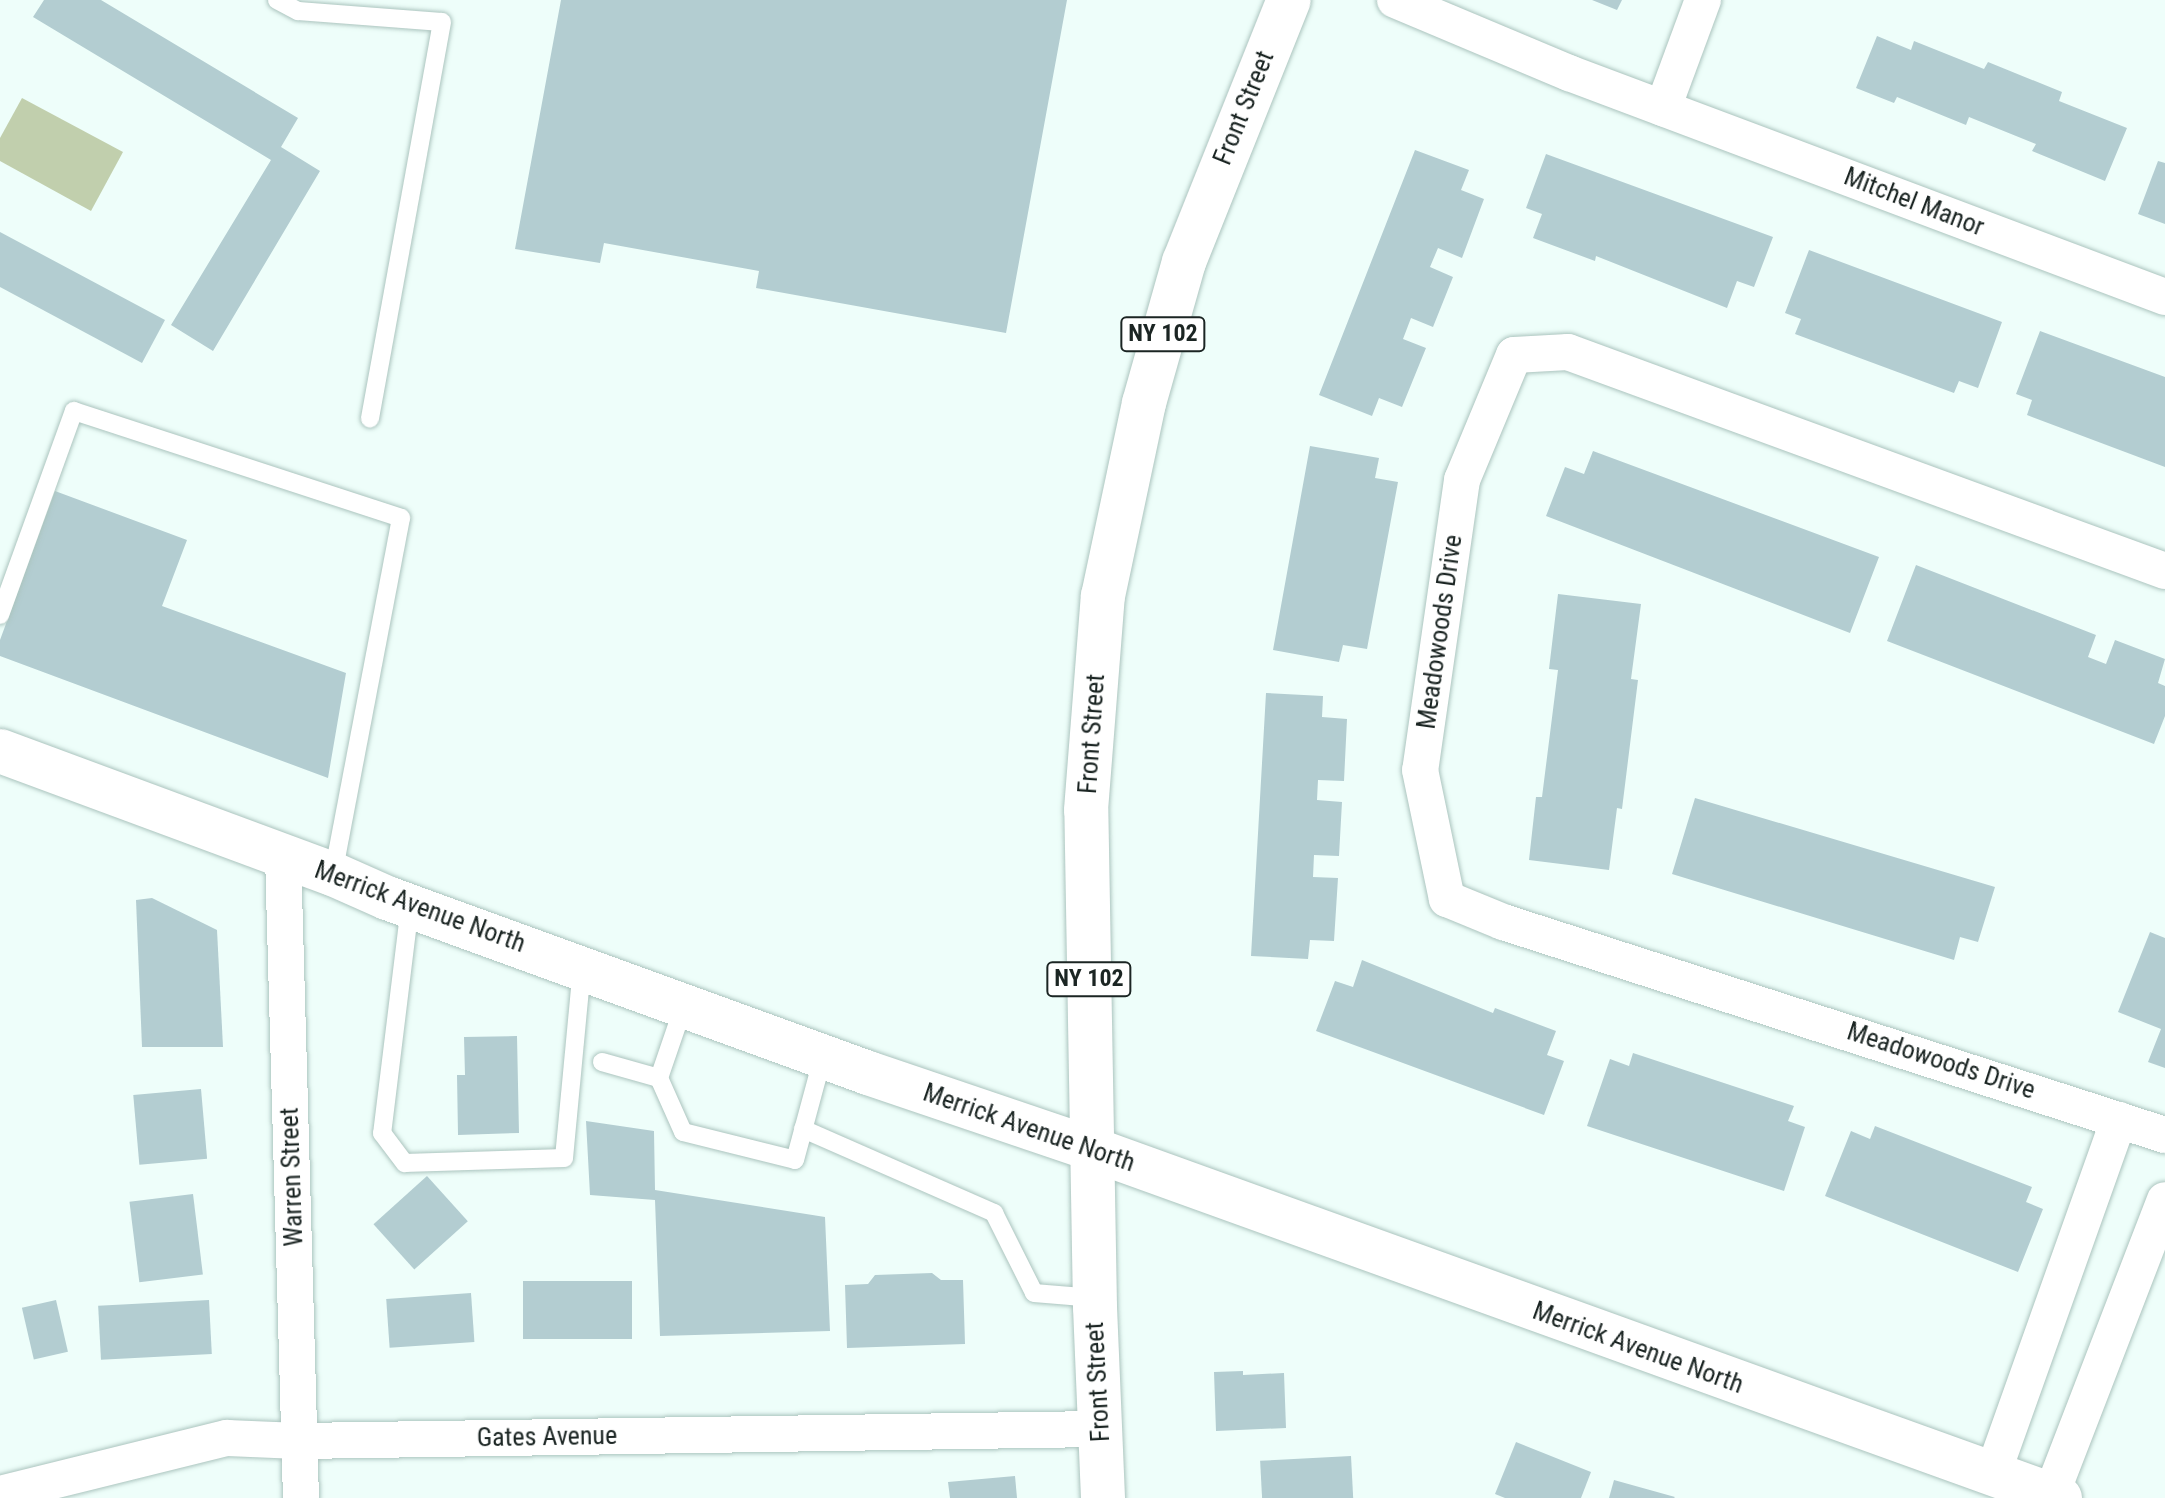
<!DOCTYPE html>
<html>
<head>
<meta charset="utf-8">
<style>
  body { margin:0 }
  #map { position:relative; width:2165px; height:1498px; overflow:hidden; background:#eefefa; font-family:"Roboto Condensed",sans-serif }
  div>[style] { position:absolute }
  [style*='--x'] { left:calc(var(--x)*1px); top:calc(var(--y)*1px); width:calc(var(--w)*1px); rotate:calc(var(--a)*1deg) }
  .green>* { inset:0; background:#c1cfad }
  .building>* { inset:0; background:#b3cdd1; transform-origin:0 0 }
  .roads { filter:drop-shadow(0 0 2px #abc4be) drop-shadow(0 0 2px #abc4be) }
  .lane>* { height:18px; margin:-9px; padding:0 9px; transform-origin:9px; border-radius:9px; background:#fff }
  .street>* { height:36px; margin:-18px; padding:0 18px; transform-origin:18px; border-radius:18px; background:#fff }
  .secondary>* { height:44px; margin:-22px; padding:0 22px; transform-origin:22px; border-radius:22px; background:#fff }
  .primary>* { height:44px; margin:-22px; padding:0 22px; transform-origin:22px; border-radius:22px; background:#fff }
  span { translate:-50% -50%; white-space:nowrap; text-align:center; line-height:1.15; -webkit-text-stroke:6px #fff; paint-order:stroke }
  .shield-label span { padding:2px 6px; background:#fff; border:2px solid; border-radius:6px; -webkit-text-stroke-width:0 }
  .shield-label { font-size:24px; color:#1b2523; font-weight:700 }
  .street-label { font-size:26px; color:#1b2523 }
</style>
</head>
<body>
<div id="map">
  <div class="green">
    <div style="clip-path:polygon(22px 98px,123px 152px,91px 211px,0 161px,0 138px)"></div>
  </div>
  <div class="building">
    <div style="clip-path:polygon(44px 0,101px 0,298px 118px,281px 147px,320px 171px,213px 351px,171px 325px,271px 160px,33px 17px)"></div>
    <div style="clip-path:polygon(561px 0,1067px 0,1006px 333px,756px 288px,759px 271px,604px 243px,600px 263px,515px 249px)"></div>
    <div style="clip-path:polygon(1592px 0,1622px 0,1617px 10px)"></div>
    <div style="clip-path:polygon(1877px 36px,1911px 50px,1914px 41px,1984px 69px,1988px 62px,2062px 92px,2059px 101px,2127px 128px,2105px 181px,2032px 151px,2036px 144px,1969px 117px,1966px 125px,1897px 97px,1894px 103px,1856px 88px)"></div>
    <div style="clip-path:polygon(1415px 150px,1469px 170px,1461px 190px,1484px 199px,1462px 258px,1438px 248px,1430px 267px,1453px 277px,1433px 327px,1411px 318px,1403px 339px,1426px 348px,1402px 407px,1379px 398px,1372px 416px,1319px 395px)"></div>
    <div style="clip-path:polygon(1546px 154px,1773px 237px,1754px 287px,1737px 281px,1727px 308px,1596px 256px,1595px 261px,1533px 238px,1542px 214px,1526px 208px)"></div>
    <div style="clip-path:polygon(2158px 161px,2165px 163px,2165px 224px,2138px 214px)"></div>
    <div style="clip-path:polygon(0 232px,165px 320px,142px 363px,0 287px)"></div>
    <div style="clip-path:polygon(1809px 250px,2002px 322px,1978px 388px,1959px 381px,1954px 393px,1795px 334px,1801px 319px,1785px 313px)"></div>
    <div style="clip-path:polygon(2040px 331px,2165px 377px,2165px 467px,2027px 415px,2032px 400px,2016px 394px)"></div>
    <div style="clip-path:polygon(1310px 446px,1379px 458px,1375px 478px,1398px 482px,1367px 649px,1343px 645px,1339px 662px,1273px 650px)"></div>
    <div style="clip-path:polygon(1593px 451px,1879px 557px,1850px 633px,1546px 516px,1565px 467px,1584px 474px)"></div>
    <div style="clip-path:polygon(55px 491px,187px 540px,162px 606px,346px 673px,328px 778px,0 656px,0 640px)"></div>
    <div style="clip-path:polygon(1916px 565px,2096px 635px,2088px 657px,2106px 664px,2115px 640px,2165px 659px,2158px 683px,2165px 686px,2165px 716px,2154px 744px,1887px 641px)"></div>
    <div style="clip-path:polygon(1558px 594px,1641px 604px,1631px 679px,1638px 680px,1622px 809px,1617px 808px,1609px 870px,1529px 860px,1536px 797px,1542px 797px,1558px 670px,1549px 669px)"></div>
    <div style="clip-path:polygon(1266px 693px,1323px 696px,1322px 717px,1347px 719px,1344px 781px,1318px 780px,1317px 800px,1342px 802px,1339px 856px,1314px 855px,1313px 877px,1338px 878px,1334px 941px,1310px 940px,1308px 959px,1251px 956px)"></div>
    <div style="clip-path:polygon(1695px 798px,1995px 887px,1978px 942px,1960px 937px,1954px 960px,1672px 874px)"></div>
    <div style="clip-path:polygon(152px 898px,217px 930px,223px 1047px,142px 1047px,136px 900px)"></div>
    <div style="clip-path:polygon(2150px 932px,2165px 938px,2165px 1068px,2148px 1062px,2161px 1029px,2118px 1012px)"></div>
    <div style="clip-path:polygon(1362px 960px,1493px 1013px,1495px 1008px,1556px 1031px,1547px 1055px,1564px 1061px,1544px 1115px,1316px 1031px,1335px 981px,1353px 987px)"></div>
    <div style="clip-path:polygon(517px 1036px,519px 1133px,458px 1135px,457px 1075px,465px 1075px,464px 1037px)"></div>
    <div style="clip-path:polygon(1633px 1053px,1794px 1106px,1788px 1121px,1805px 1127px,1784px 1191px,1587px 1126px,1610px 1059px,1629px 1066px)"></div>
    <div style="left:201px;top:1089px;width:70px;height:68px;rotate:85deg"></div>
    <div style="clip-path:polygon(586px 1121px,654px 1131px,655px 1190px,825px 1217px,830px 1331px,660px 1336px,655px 1200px,590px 1195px)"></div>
    <div style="clip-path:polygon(1875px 1126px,2032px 1187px,2026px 1202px,2043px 1209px,2018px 1272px,1825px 1196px,1851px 1131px,1870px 1139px)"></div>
    <div style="left:427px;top:1176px;width:61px;height:72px;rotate:48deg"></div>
    <div style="left:193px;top:1194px;width:81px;height:64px;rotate:83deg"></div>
    <div style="clip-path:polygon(932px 1273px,941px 1280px,963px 1280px,965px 1344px,847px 1348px,845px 1285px,868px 1284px,875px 1275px)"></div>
    <div style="left:632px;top:1281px;width:58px;height:109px;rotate:90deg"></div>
    <div style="left:471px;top:1293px;width:49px;height:85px;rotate:86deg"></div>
    <div style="left:56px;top:1300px;width:53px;height:35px;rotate:77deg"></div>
    <div style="left:209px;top:1300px;width:54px;height:111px;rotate:87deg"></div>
    <div style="clip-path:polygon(1243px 1371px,1243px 1375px,1284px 1373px,1286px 1428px,1216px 1431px,1214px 1372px)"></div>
    <div style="clip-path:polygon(1516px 1442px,1591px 1472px,1581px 1498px,1505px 1498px,1495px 1494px)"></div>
    <div style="left:1351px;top:1456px;width:42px;height:91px;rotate:87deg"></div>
    <div style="clip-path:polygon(1015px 1476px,1017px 1498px,950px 1498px,948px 1482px)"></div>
    <div style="clip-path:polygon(1614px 1480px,1675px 1497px,1674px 1498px,1609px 1498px)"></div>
  </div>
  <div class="roads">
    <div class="lane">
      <div style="--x:277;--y:0;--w:24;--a:28"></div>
      <div style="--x:298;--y:11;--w:144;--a:4.4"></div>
      <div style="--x:442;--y:22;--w:403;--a:100.3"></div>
      <div style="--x:0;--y:615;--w:217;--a:-70.1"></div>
      <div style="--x:74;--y:411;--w:344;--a:18.1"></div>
      <div style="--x:401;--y:518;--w:362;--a:100.8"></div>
      <div style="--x:410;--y:906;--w:229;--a:97"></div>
      <div style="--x:382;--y:1133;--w:38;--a:53"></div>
      <div style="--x:405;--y:1163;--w:159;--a:-1.8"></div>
      <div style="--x:564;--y:1158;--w:192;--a:-84.6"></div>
      <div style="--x:684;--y:1005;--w:77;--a:108.9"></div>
      <div style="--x:659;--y:1078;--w:59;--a:66"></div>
      <div style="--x:683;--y:1132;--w:115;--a:14"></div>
      <div style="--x:795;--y:1160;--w:108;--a:-74.9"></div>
      <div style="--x:602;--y:1062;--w:59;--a:15.7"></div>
      <div style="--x:803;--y:1129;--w:209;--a:23.7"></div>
      <div style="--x:994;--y:1213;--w:89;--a:63.4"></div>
      <div style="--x:1034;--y:1293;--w:61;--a:4.7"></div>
    </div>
    <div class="street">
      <div style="--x:1395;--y:0;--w:189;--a:22.8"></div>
      <div style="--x:1569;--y:73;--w:637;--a:20.6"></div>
      <div style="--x:1663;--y:108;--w:115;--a:-69.7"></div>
      <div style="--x:2165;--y:571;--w:636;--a:-159.86"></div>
      <div style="--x:1568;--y:352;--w:54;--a:176.8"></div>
      <div style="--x:1514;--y:355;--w:135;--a:112.6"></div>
      <div style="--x:1462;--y:480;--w:293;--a:98.2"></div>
      <div style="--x:1420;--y:770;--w:132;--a:78.2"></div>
      <div style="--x:1447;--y:899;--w:61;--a:22.3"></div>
      <div style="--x:1503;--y:922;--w:695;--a:17.84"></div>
      <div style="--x:283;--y:855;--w:643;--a:88.4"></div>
      <div style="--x:1993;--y:1473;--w:375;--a:-70.4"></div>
      <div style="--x:0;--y:1494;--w:234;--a:-13.9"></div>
      <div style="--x:227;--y:1438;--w:72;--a:2.4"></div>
      <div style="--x:299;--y:1441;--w:801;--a:-0.86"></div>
      <div style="--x:2051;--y:1495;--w:316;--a:-68.9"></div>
    </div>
    <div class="secondary">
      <div style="--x:0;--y:751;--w:355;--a:20.3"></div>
      <div style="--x:333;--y:874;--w:59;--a:24"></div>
      <div style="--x:387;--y:898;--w:512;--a:19.99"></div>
      <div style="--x:868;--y:1073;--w:237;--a:18.7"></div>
      <div style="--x:1092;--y:1149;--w:1029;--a:19.83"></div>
    </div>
    <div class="primary">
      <div style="--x:1103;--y:1498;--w:191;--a:-92.4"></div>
      <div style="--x:1095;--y:1307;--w:497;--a:-91"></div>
      <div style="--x:1086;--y:810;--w:215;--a:-85.5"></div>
      <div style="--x:1103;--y:596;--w:197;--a:-78"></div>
      <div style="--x:1144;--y:403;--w:147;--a:-74.2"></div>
      <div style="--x:1184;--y:262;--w:282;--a:-68.2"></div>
    </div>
  </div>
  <div class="shield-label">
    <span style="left:1163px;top:334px">NY 102</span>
    <span style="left:1089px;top:979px">NY 102</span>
  </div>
  <div class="street-label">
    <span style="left:1244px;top:108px;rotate:-68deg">Front Street</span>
    <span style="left:1914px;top:202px;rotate:21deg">Mitchel Manor</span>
    <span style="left:1440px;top:632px;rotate:-82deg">Meadowoods Drive</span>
    <span style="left:1092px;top:734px;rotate:-86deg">Front Street</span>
    <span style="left:420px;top:907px;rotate:20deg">Merrick Avenue North</span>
    <span style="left:1941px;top:1061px;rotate:18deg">Meadowoods Drive</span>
    <span style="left:1029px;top:1128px;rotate:19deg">Merrick Avenue North</span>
    <span style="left:292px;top:1177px;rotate:-92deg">Warren Street</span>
    <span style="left:1638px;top:1348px;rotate:20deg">Merrick Avenue North</span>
    <span style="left:1098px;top:1382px;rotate:-93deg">Front Street</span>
    <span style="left:547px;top:1437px;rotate:-1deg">Gates Avenue</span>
  </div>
</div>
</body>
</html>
